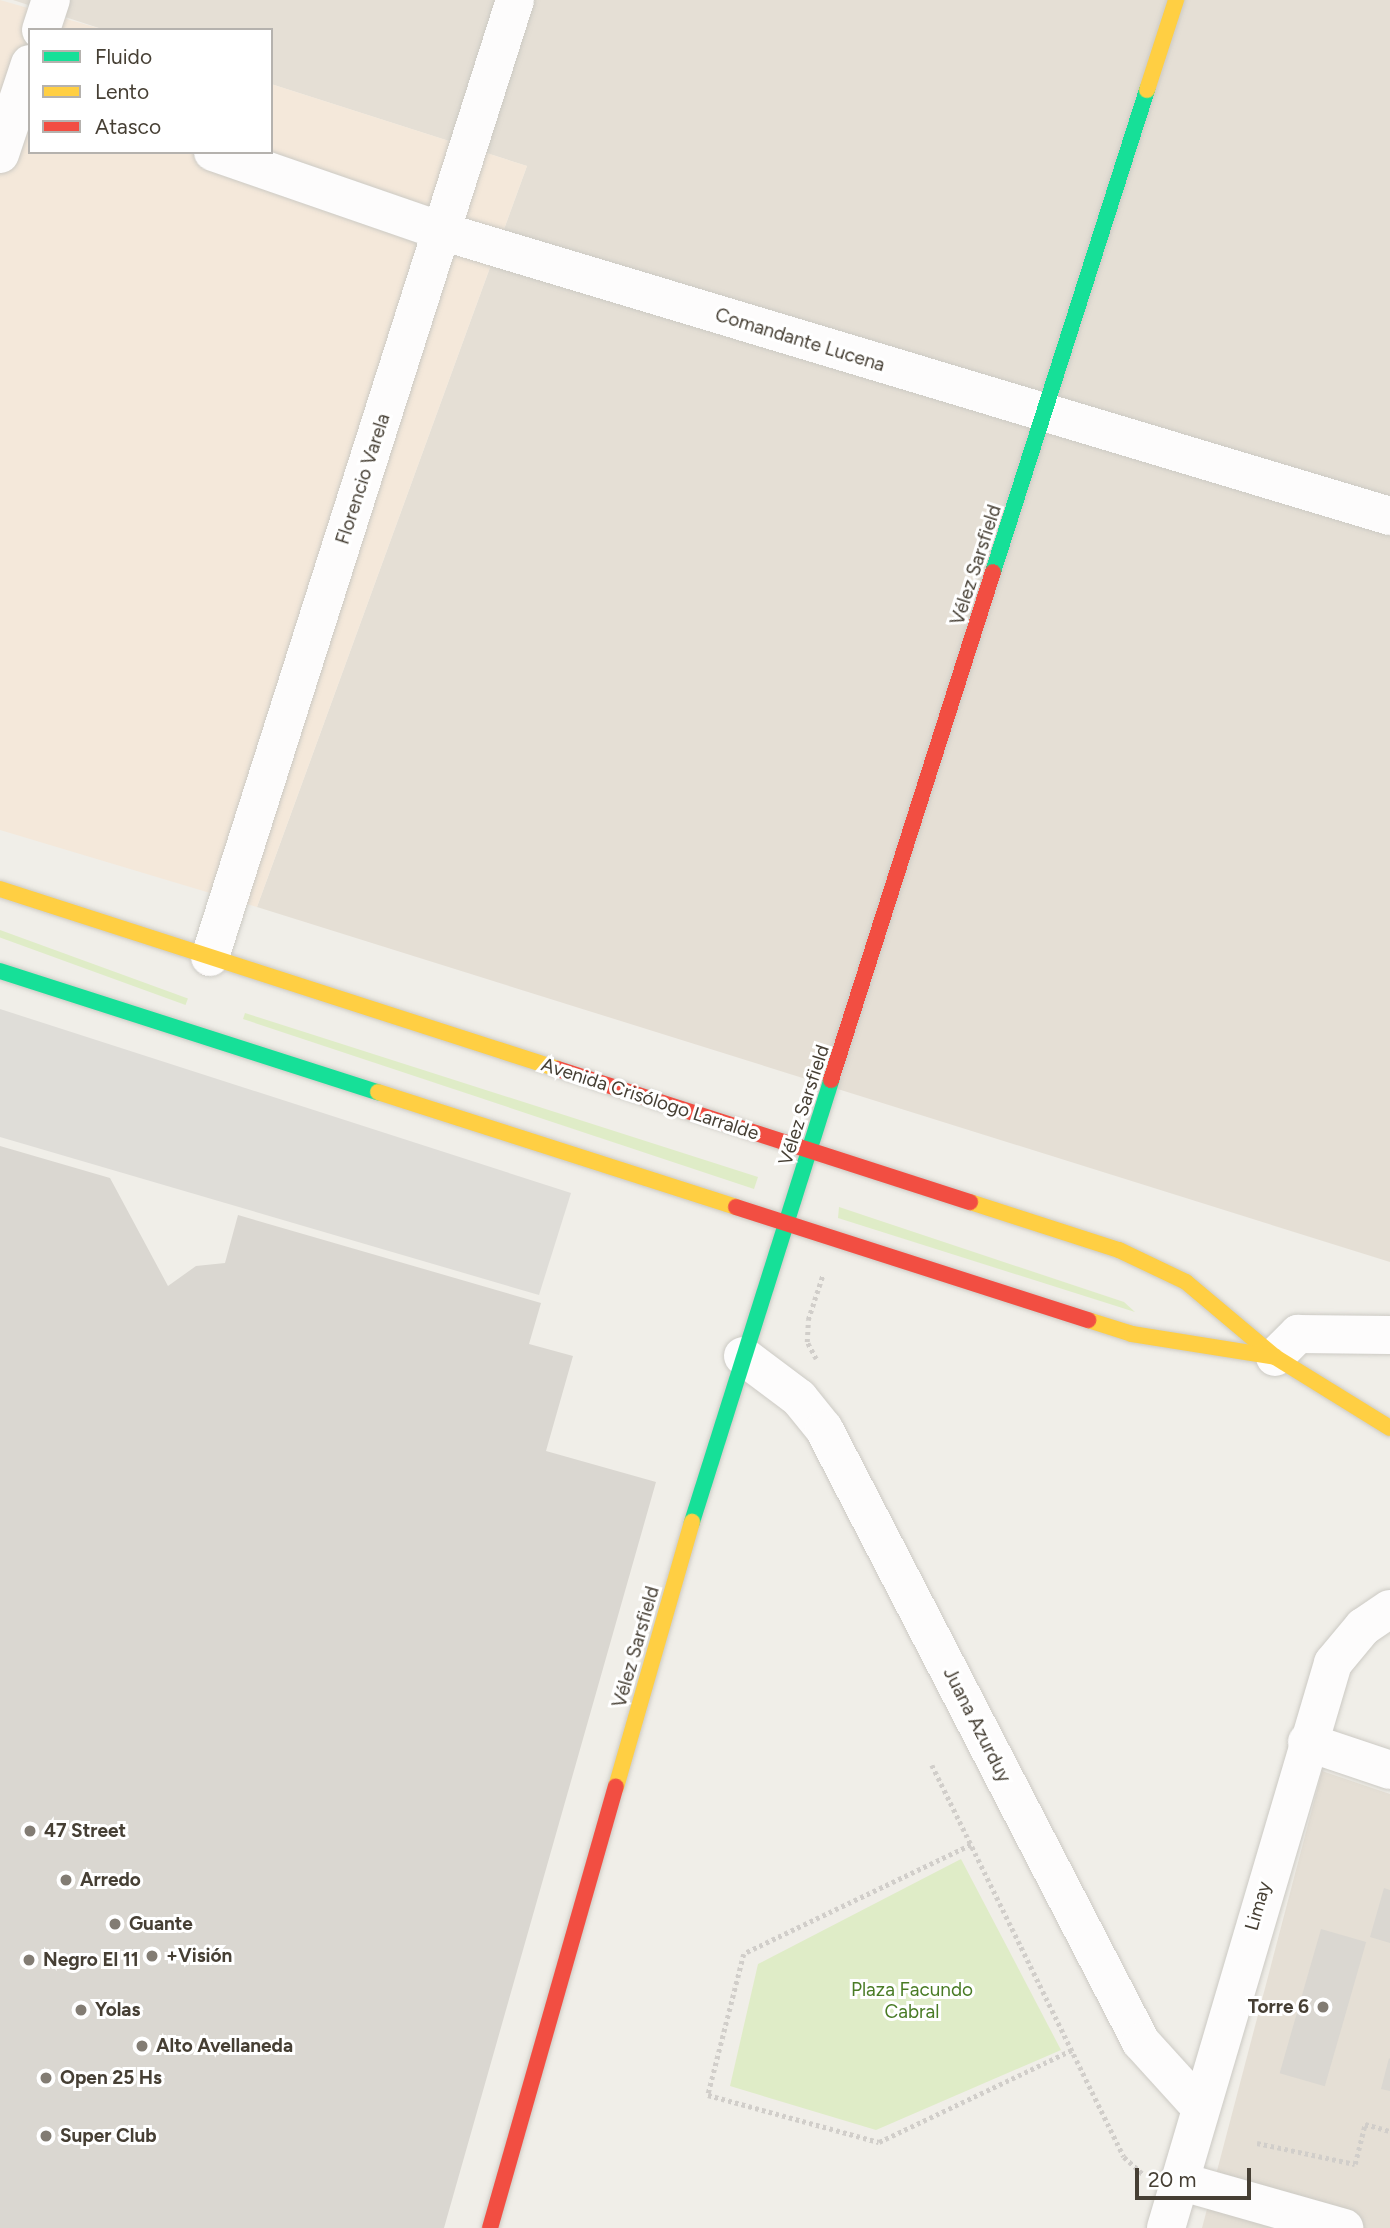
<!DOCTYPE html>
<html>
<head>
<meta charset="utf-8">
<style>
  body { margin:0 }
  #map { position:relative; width:1390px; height:2228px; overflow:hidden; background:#f0eee8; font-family:Figtree,sans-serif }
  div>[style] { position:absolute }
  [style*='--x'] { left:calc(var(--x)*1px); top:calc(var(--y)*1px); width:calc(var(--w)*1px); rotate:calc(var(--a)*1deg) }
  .residential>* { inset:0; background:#e5dfd5 }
  .commercial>* { inset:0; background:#f4e8da }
  .green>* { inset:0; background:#dfecc7; transform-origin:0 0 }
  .parking>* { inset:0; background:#dfddd8 }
  .building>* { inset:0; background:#dad7d1; transform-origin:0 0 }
  .path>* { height:4.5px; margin-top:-2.25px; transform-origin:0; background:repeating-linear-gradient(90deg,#d1ceca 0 3.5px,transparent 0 7px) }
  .roads { filter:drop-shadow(0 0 2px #cccac4) drop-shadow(0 0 2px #cccac4) }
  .street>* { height:38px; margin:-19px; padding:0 19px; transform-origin:19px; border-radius:19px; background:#fdfcfc }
  .fast>* { height:16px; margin:-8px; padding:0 8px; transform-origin:8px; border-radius:8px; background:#16e098 }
  .slow>* { height:16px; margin:-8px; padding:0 8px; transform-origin:8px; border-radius:8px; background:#ffcf43 }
  .jam>* { height:16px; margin:-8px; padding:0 8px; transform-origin:8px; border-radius:8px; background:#f24e42 }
  .dots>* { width:19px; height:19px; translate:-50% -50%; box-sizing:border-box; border:4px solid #fff; border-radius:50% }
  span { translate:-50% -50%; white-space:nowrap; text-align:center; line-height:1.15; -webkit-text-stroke:6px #fff; paint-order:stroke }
  .street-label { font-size:19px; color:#463f34 }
  .poi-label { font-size:19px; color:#463f34; font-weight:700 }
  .left { translate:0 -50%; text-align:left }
  .right { translate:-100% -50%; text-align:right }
  .park-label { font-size:19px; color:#497b25 }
  .legend { position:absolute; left:28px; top:28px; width:245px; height:126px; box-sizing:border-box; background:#fff; border:2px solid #b5b2ae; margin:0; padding:9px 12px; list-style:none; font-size:21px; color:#463f34 }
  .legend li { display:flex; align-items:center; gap:14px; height:35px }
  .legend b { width:35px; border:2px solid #b5b2ae }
  .scale { position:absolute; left:1135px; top:2168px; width:116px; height:32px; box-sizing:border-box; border:4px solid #463f34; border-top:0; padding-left:9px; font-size:21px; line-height:24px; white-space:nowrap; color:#463f34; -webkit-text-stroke:5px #fff; paint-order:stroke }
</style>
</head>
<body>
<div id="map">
  <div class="residential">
    <div style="clip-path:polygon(13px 0,1390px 0,1390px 1262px,257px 907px,527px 166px,271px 84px,271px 30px,105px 30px)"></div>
    <div style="clip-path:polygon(1322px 1771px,1390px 1794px,1390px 2228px,1202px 2228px)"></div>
  </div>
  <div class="commercial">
    <div style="clip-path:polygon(0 0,105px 30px,30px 30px,30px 152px,271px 152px,271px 84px,527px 166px,257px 907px,0 830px)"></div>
  </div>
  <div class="green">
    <div style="left:0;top:930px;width:200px;height:7px;rotate:20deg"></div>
    <div style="clip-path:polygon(245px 1013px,758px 1177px,754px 1189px,243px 1019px)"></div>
    <div style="clip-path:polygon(839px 1207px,1124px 1302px,1135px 1312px,838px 1218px)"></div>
    <div style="clip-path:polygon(961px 1859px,1061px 2050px,876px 2130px,730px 2086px,758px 1964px)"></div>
  </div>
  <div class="parking">
    <div style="clip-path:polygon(0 1009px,571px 1193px,539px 1295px,0 1137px)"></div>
  </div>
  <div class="building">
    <div style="clip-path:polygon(0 1146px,110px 1178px,168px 1286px,196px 1266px,225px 1263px,238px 1215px,541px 1303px,529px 1344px,573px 1356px,546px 1451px,656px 1482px,444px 2228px,0 2228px)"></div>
    <div style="clip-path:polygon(1384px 1888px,1390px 1890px,1390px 1943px,1370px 1937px)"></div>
    <div style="left:1321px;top:1929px;width:47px;height:150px;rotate:16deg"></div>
    <div style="clip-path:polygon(1389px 2058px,1390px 2059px,1390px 2091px,1381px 2089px)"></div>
  </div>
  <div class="path">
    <div style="--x:816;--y:1359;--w:19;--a:-118"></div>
    <div style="--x:807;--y:1342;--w:22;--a:-87"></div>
    <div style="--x:808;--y:1320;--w:48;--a:-71.9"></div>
    <div style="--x:932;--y:1765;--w:436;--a:63.9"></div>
    <div style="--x:1124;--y:2157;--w:25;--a:42"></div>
    <div style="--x:971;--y:1845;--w:252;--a:154.4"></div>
    <div style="--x:744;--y:1954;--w:146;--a:104.3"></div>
    <div style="--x:708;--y:2095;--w:177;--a:15.4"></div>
    <div style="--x:879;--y:2142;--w:214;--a:-25.5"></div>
    <div style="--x:1257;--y:2143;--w:100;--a:12.1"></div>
    <div style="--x:1355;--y:2164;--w:41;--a:-76"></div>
    <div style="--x:1365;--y:2124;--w:26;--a:16"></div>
  </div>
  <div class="roads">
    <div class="street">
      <div style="--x:41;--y:30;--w:32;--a:-72"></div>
      <div style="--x:213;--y:152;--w:241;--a:19.1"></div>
      <div style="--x:441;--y:231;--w:991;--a:16.72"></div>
      <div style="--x:0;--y:154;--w:95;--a:-71.6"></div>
      <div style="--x:210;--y:957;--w:1004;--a:-72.32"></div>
      <div style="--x:743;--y:1356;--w:70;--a:36.9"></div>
      <div style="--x:799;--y:1398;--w:40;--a:51"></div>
      <div style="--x:824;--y:1429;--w:690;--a:62.66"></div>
      <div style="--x:1141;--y:2042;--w:86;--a:47.8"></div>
      <div style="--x:1275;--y:1357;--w:33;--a:-45"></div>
      <div style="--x:1298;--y:1334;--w:92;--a:0.6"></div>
      <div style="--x:1307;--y:1742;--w:88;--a:18.6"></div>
      <div style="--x:1179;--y:2181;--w:172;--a:15.9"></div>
      <div style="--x:1166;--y:2228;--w:589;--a:-73.53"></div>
      <div style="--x:1333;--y:1663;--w:47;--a:-50.2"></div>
      <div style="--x:1363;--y:1627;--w:32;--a:-34"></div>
    </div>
    <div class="fast">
      <div style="--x:993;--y:572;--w:506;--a:-72.28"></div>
      <div style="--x:0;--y:971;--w:397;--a:17.8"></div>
      <div style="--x:692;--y:1522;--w:463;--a:-72.5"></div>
    </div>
    <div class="slow">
      <div style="--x:1147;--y:90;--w:95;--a:-72.1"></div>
      <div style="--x:0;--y:889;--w:586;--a:17.88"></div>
      <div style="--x:378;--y:1092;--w:376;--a:17.8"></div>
      <div style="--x:970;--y:1202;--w:157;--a:17.9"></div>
      <div style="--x:1119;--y:1250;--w:74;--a:25.5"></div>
      <div style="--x:1186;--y:1282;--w:116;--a:40.1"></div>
      <div style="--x:1275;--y:1357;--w:135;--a:31.7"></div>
      <div style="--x:1088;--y:1320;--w:46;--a:17.7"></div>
      <div style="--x:1132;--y:1334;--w:145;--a:9.1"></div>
      <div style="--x:616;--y:1787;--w:276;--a:-74"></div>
    </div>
    <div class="jam">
      <div style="--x:558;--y:1069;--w:433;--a:17.9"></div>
      <div style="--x:831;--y:1080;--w:533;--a:-72.31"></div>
      <div style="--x:736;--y:1207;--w:370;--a:17.8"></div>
      <div style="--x:490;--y:2228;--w:459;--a:-74.1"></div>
    </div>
  </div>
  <div class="dots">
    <div style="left:30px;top:1831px;background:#827c73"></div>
    <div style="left:66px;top:1880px;background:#827c73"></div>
    <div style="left:115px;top:1924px;background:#827c73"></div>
    <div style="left:152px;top:1956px;background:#827c73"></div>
    <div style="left:29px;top:1960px;background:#827c73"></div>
    <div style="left:1323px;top:2007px;background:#827c73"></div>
    <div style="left:81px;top:2010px;background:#827c73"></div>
    <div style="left:142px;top:2046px;background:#827c73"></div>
    <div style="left:46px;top:2078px;background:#827c73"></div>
    <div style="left:46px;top:2136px;background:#827c73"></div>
  </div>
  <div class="street-label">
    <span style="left:800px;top:340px;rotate:17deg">Comandante Lucena</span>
    <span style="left:363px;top:479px;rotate:-72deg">Florencio Varela</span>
    <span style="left:976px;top:565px;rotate:-72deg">Vélez Sarsfield</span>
    <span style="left:650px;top:1099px;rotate:18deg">Avenida Crisólogo Larralde</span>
    <span style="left:804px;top:1105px;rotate:-72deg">Vélez Sarsfield</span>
    <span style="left:636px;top:1647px;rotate:-74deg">Vélez Sarsfield</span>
    <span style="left:977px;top:1725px;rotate:63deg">Juana Azurduy</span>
    <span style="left:1258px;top:1906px;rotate:-74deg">Limay</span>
  </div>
  <div class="poi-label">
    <span class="left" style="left:44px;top:1831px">47 Street</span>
    <span class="left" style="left:80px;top:1880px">Arredo</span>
    <span class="left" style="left:129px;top:1924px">Guante</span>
    <span class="left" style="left:166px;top:1956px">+Visión</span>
    <span class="left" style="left:43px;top:1960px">Negro El 11</span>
    <span class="right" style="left:1309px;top:2007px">Torre 6</span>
    <span class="left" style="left:95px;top:2010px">Yolas</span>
    <span class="left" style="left:156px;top:2046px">Alto Avellaneda</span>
    <span class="left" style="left:60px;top:2078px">Open 25 Hs</span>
    <span class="left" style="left:60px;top:2136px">Super Club</span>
  </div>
  <div class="park-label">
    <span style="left:912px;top:2001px">Plaza Facundo<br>Cabral</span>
  </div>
  <ul class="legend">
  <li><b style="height:9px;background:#16e098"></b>Fluido</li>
  <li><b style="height:9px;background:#ffcf43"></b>Lento</li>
  <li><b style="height:9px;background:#f24e42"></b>Atasco</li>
  </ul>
  <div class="scale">20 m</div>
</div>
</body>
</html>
